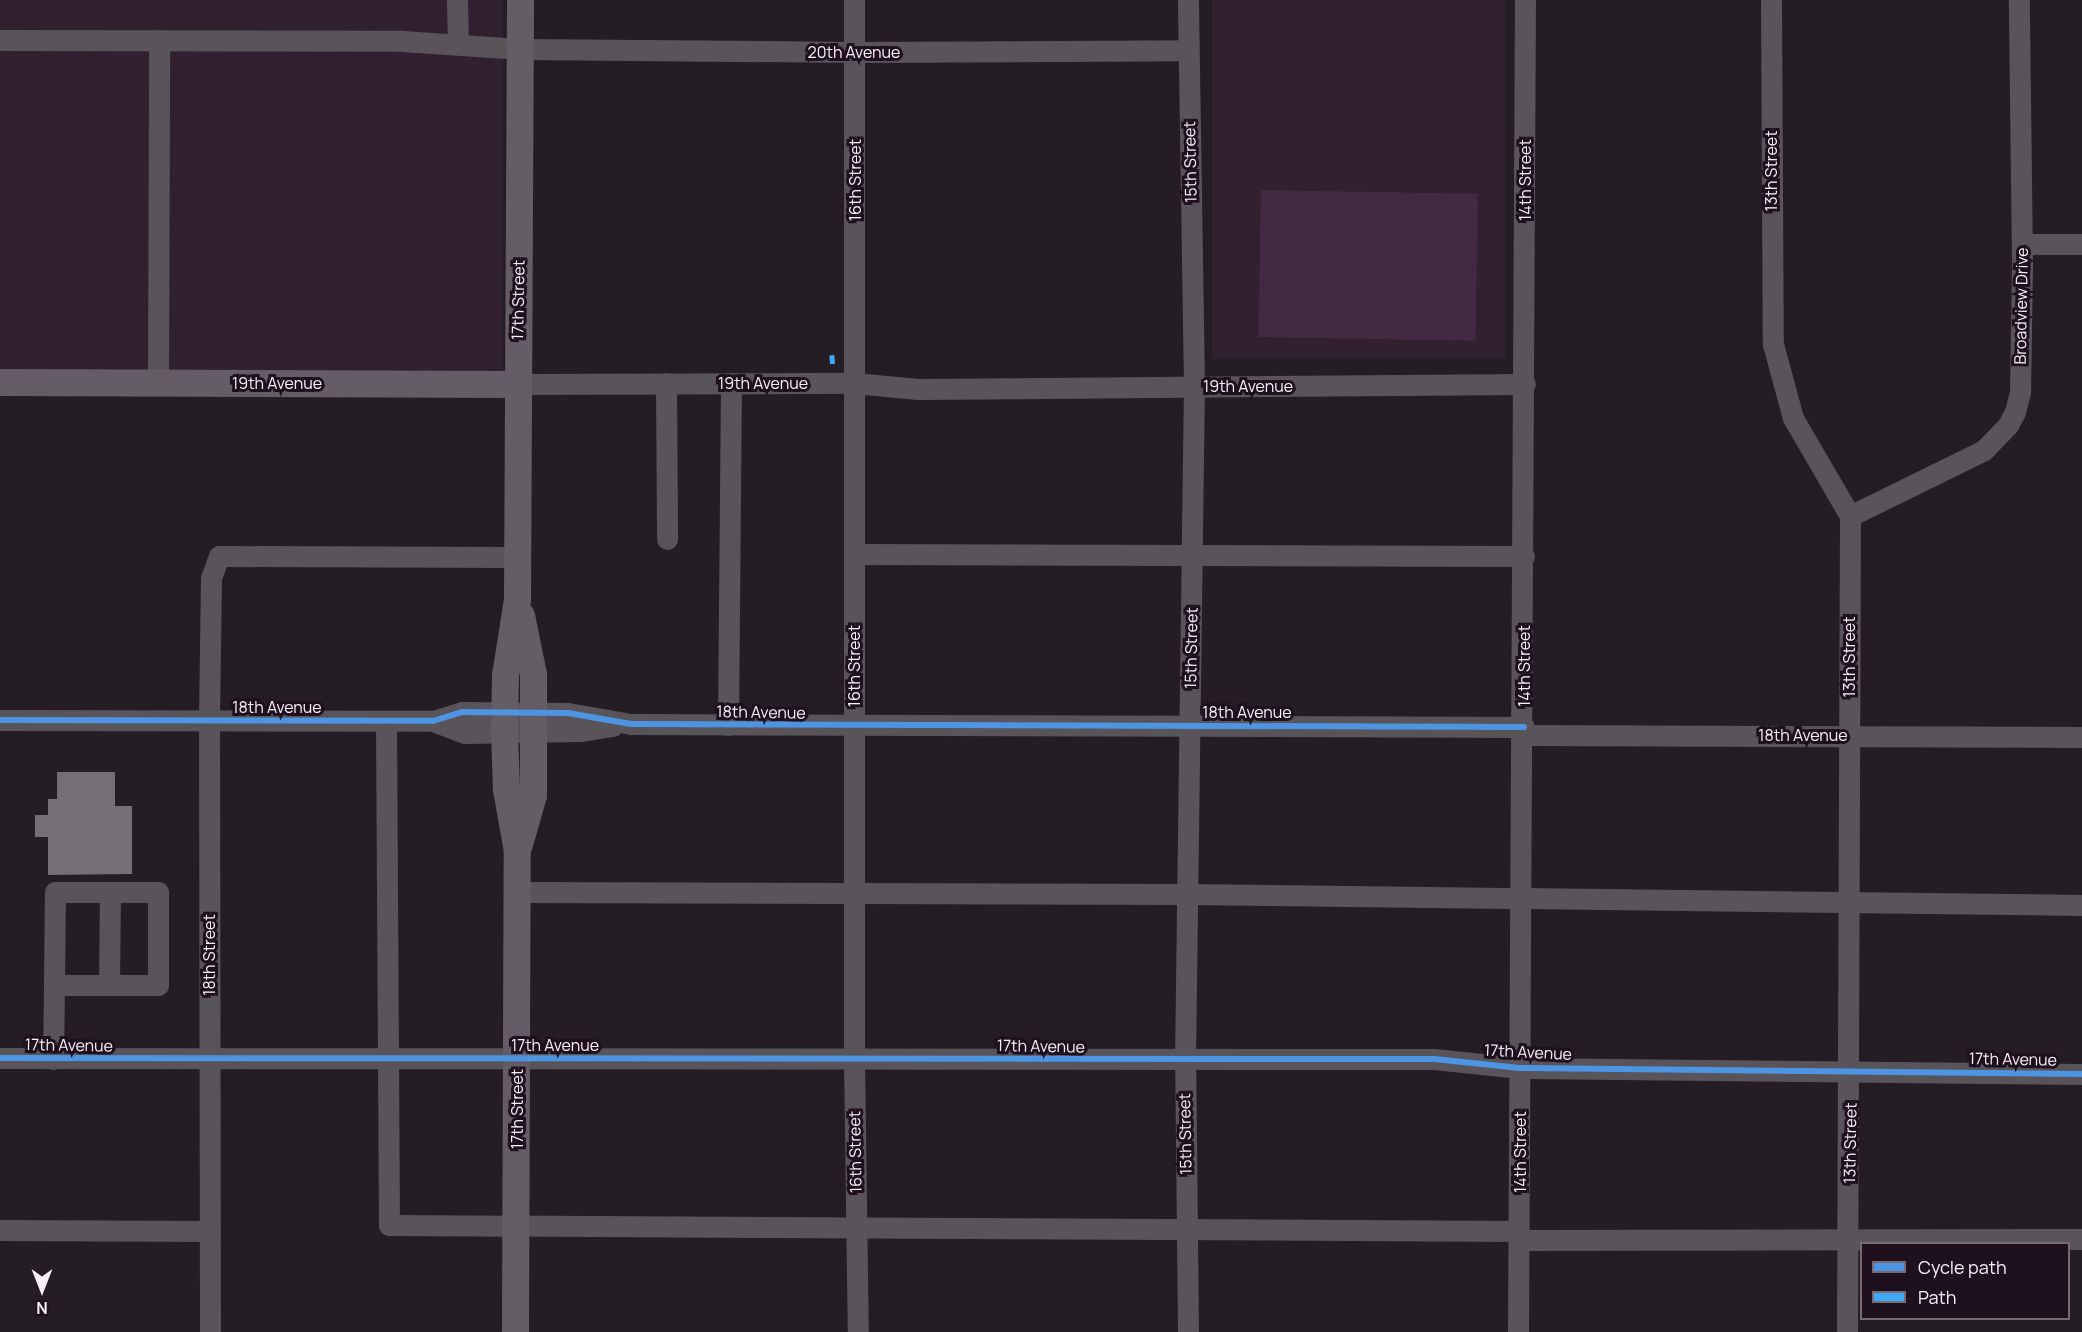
<!DOCTYPE html>
<html>
<head>
<meta charset="utf-8">
<style>
  body { margin:0 }
  #map { position:relative; width:2082px; height:1332px; overflow:hidden; background:#241e24; font-family:Manrope,sans-serif }
  div>[style] { position:absolute }
  [style*='--x'] { left:calc(var(--x)*1px); top:calc(var(--y)*1px); width:calc(var(--w)*1px); rotate:calc(var(--a)*1deg) }
  .built>* { inset:0; background:#312130; transform-origin:0 0 }
  .green>* { inset:0; background:#432a43; transform-origin:0 0 }
  .building>* { inset:0; background:#756f75 }
  .minor>* { height:21px; margin:-10.5px; padding:0 10.5px; transform-origin:10.5px; border-radius:10.5px; background:#595459 }
  .major>* { height:27px; margin:-13.5px; padding:0 13.5px; transform-origin:13.5px; border-radius:13.5px; background:#655d65 }
  .quiet>* { height:4.5px; margin-top:-2.25px; transform-origin:0; background:repeating-linear-gradient(90deg,#3fa9f5 0 9px,transparent 0 13.5px) }
  .cycleway>* { height:6px; margin:-3px; padding:0 3px; transform-origin:3px; border-radius:3px; background:#4d94e3 }
  span { translate:-50% -50%; white-space:nowrap; text-align:center; line-height:1.15; -webkit-text-stroke:6px #1e111d; paint-order:stroke }
  .street-label { font-size:16px; color:#f9f0f8 }
  .legend { position:absolute; left:1860px; top:1242px; width:210px; height:78px; box-sizing:border-box; background:#1e111d; border:2px solid #766a75; margin:0; padding:8px 10px; list-style:none; font-size:18px; color:#f9f0f8 }
  .legend li { display:flex; align-items:center; gap:12px; height:30px }
  .legend b { width:30px; border:2px solid #766a75 }
  .north { position:absolute; left:12px; top:1260px; width:60px; height:60px; -webkit-text-stroke:4px #1e111d; paint-order:stroke; rotate:180deg; font-size:16px; font-weight:700; line-height:24px; text-align:center; color:#f9f0f8 }
  .north::after { content:''; display:block; margin:auto; width:21px; height:27px; background:#f9f0f8; clip-path:polygon(50% 0,100% 100%,50% 72%,0 100%) }
</style>
</head>
<body>
<div id="map">
  <div class="built">
    <div style="left:0;top:0;width:503px;height:371px"></div>
    <div style="left:1212px;top:0;width:293px;height:359px"></div>
  </div>
  <div class="green">
    <div style="left:1261px;top:190px;width:217px;height:147px;rotate:1deg"></div>
  </div>
  <div class="building">
    <div style="clip-path:polygon(57px 772px,115px 772px,115px 806px,132px 806px,132px 874px,48px 875px,48px 837px,35px 837px,35px 815px,48px 815px,48px 799px,57px 799px)"></div>
  </div>
  <div class="minor">
    <div style="--x:457;--y:0;--w:44;--a:88.7"></div>
    <div style="--x:854;--y:0;--w:1058;--a:90"></div>
    <div style="--x:854;--y:1058;--w:274;--a:89.2"></div>
    <div style="--x:1771;--y:0;--w:344;--a:89.7"></div>
    <div style="--x:1773;--y:344;--w:77;--a:74.9"></div>
    <div style="--x:1793;--y:418;--w:113;--a:59.8"></div>
    <div style="--x:1850;--y:516;--w:816;--a:90.21"></div>
    <div style="--x:0;--y:40;--w:402;--a:0.1"></div>
    <div style="--x:402;--y:41;--w:118;--a:3.9"></div>
    <div style="--x:520;--y:49;--w:335;--a:0.5"></div>
    <div style="--x:855;--y:52;--w:333;--a:-0.3"></div>
    <div style="--x:2022;--y:244;--w:60;--a:0"></div>
    <div style="--x:158;--y:383;--w:343;--a:-89.8"></div>
    <div style="--x:666;--y:383;--w:156;--a:89.6"></div>
    <div style="--x:517;--y:384;--w:337;--a:-0.2"></div>
    <div style="--x:854;--y:383;--w:64;--a:5.4"></div>
    <div style="--x:918;--y:389;--w:607;--a:-0.47"></div>
    <div style="--x:1850;--y:516;--w:149;--a:-26.2"></div>
    <div style="--x:1984;--y:450;--w:35;--a:-46"></div>
    <div style="--x:2008;--y:425;--w:15;--a:-62"></div>
    <div style="--x:2015;--y:412;--w:21;--a:-76"></div>
    <div style="--x:2020;--y:392;--w:131;--a:-89.1"></div>
    <div style="--x:2022;--y:261;--w:261;--a:-90.7"></div>
    <div style="--x:854;--y:554;--w:670;--a:0.17"></div>
    <div style="--x:0;--y:720;--w:433;--a:0.1"></div>
    <div style="--x:433;--y:721;--w:30;--a:-17"></div>
    <div style="--x:462;--y:712;--w:106;--a:0.5"></div>
    <div style="--x:568;--y:713;--w:64;--a:9.9"></div>
    <div style="--x:631;--y:724;--w:893;--a:0.19"></div>
    <div style="--x:386;--y:721;--w:504;--a:89.66"></div>
    <div style="--x:389;--y:1225;--w:1130;--a:0.3"></div>
    <div style="--x:433;--y:721;--w:34;--a:21"></div>
    <div style="--x:465;--y:733;--w:116;--a:-1"></div>
    <div style="--x:581;--y:731;--w:32;--a:-9"></div>
    <div style="--x:728;--y:725;--w:342;--a:-89.5"></div>
    <div style="--x:1524;--y:735;--w:558;--a:0.21"></div>
    <div style="--x:517;--y:892;--w:669;--a:0.17"></div>
    <div style="--x:1186;--y:894;--w:896;--a:0.7"></div>
    <div style="--x:109;--y:985;--w:93;--a:-89.4"></div>
    <div style="--x:0;--y:1058;--w:1434;--a:0.04"></div>
    <div style="--x:1434;--y:1059;--w:86;--a:6"></div>
    <div style="--x:1520;--y:1068;--w:562;--a:0.61"></div>
    <div style="--x:53;--y:1059;--w:74;--a:-89.2"></div>
    <div style="--x:54;--y:985;--w:93;--a:-89.4"></div>
    <div style="--x:55;--y:892;--w:103;--a:0"></div>
    <div style="--x:158;--y:892;--w:93;--a:90"></div>
    <div style="--x:158;--y:985;--w:104;--a:180"></div>
    <div style="--x:0;--y:1230;--w:210;--a:0.3"></div>
    <div style="--x:1519;--y:1240;--w:563;--a:-0.1"></div>
    <div style="--x:210;--y:1332;--w:612;--a:-90.09"></div>
    <div style="--x:209;--y:720;--w:142;--a:-89.2"></div>
    <div style="--x:211;--y:578;--w:23;--a:-70"></div>
    <div style="--x:219;--y:556;--w:298;--a:0.2"></div>
    <div style="--x:1188;--y:1332;--w:271;--a:-90.6"></div>
    <div style="--x:1185;--y:1061;--w:675;--a:-89.24"></div>
    <div style="--x:1194;--y:386;--w:386;--a:-90.9"></div>
    <div style="--x:1518;--y:1332;--w:1332;--a:-89.7"></div>
  </div>
  <div class="major">
    <div style="--x:0;--y:382;--w:517;--a:0.22"></div>
    <div style="--x:519;--y:844;--w:51;--a:-74.1"></div>
    <div style="--x:533;--y:795;--w:121;--a:-90"></div>
    <div style="--x:533;--y:674;--w:60;--a:-101.5"></div>
    <div style="--x:515;--y:1332;--w:481;--a:-89.8"></div>
    <div style="--x:517;--y:851;--w:63;--a:-100.1"></div>
    <div style="--x:506;--y:789;--w:57;--a:-92"></div>
    <div style="--x:504;--y:732;--w:57;--a:-89"></div>
    <div style="--x:505;--y:675;--w:77;--a:-81"></div>
    <div style="--x:517;--y:599;--w:599;--a:-89.71"></div>
  </div>
  <div class="quiet">
    <div style="--x:832;--y:355;--w:12;--a:85"></div>
  </div>
  <div class="cycleway">
    <div style="--x:0;--y:720;--w:433;--a:0.1"></div>
    <div style="--x:433;--y:721;--w:30;--a:-17"></div>
    <div style="--x:462;--y:712;--w:106;--a:0.5"></div>
    <div style="--x:568;--y:713;--w:64;--a:9.9"></div>
    <div style="--x:631;--y:724;--w:893;--a:0.19"></div>
    <div style="--x:0;--y:1058;--w:1434;--a:0.04"></div>
    <div style="--x:1434;--y:1059;--w:86;--a:6"></div>
    <div style="--x:1520;--y:1068;--w:562;--a:0.61"></div>
  </div>
  <div class="street-label">
    <span style="left:854px;top:52px">20th Avenue</span>
    <span style="left:1190px;top:162px;rotate:-91deg">15th Street</span>
    <span style="left:1771px;top:171px;rotate:-90deg">13th Street</span>
    <span style="left:855px;top:180px;rotate:-90deg">16th Street</span>
    <span style="left:1525px;top:180px;rotate:-90deg">14th Street</span>
    <span style="left:518px;top:300px;rotate:-89deg">17th Street</span>
    <span style="left:2021px;top:306px;rotate:-89deg">Broadview Drive</span>
    <span style="left:277px;top:383px">19th Avenue</span>
    <span style="left:763px;top:383px">19th Avenue</span>
    <span style="left:1248px;top:386px">19th Avenue</span>
    <span style="left:1191px;top:648px;rotate:-89deg">15th Street</span>
    <span style="left:1849px;top:657px;rotate:-90deg">13th Street</span>
    <span style="left:854px;top:666px;rotate:-90deg">16th Street</span>
    <span style="left:1524px;top:666px;rotate:-90deg">14th Street</span>
    <span style="left:277px;top:707px">18th Avenue</span>
    <span style="left:761px;top:712px;rotate:1deg">18th Avenue</span>
    <span style="left:1247px;top:712px">18th Avenue</span>
    <span style="left:1803px;top:735px">18th Avenue</span>
    <span style="left:209px;top:955px;rotate:-90deg">18th Street</span>
    <span style="left:69px;top:1045px;rotate:1deg">17th Avenue</span>
    <span style="left:555px;top:1045px">17th Avenue</span>
    <span style="left:1041px;top:1046px;rotate:1deg">17th Avenue</span>
    <span style="left:1528px;top:1052px;rotate:3deg">17th Avenue</span>
    <span style="left:2013px;top:1059px;rotate:1deg">17th Avenue</span>
    <span style="left:517px;top:1109px;rotate:-90deg">17th Street</span>
    <span style="left:1185px;top:1134px;rotate:-91deg">15th Street</span>
    <span style="left:1850px;top:1143px;rotate:-89deg">13th Street</span>
    <span style="left:855px;top:1152px;rotate:-91deg">16th Street</span>
    <span style="left:1520px;top:1152px;rotate:-90deg">14th Street</span>
  </div>
  <ul class="legend">
  <li><b style="height:8px;background:#4d94e3"></b>Cycle path</li>
  <li><b style="height:8px;background:#3fa9f5"></b>Path</li>
  </ul>
  <div class="north">N</div>
</div>
</body>
</html>
